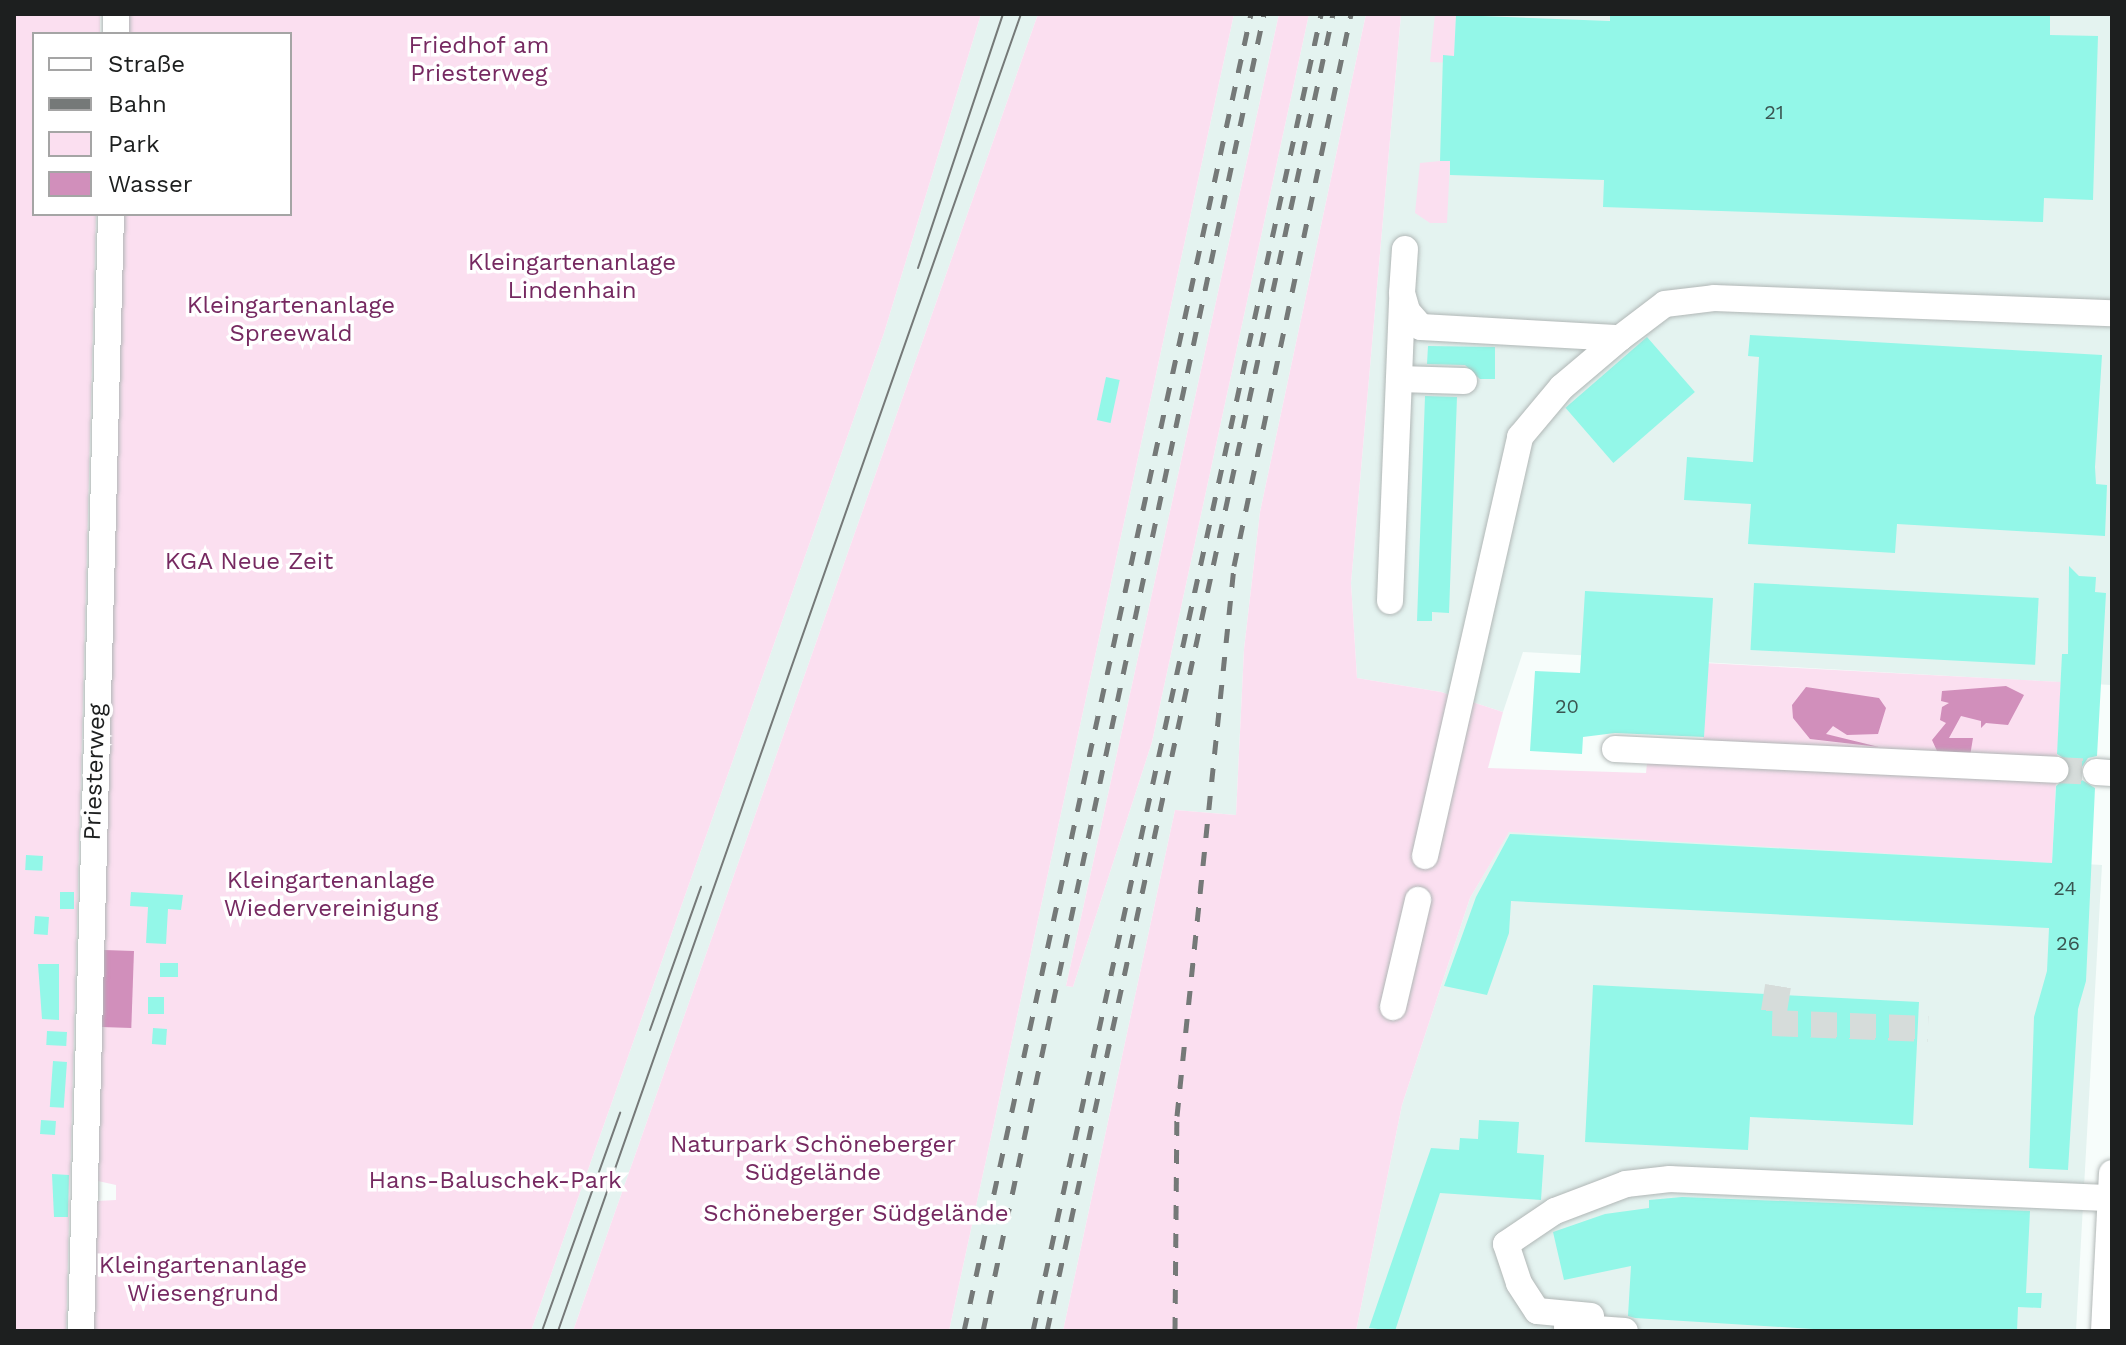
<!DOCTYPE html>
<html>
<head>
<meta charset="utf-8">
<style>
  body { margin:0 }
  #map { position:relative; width:2126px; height:1345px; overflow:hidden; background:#f7fdfb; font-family:"Work Sans",sans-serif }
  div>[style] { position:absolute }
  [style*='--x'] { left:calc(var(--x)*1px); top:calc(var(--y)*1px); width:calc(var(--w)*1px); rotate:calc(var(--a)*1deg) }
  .built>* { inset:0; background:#e4f3f0 }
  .green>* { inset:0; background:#fbdff0 }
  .water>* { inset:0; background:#d18fbb; transform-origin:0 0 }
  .building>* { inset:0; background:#93f7e8; transform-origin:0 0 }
  .minor-tunnel>* { height:26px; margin-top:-13px; transform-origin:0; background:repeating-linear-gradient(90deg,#d6dcda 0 26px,transparent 0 39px) }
  .roads { filter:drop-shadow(0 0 2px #b1b7b6) drop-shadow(0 0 2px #b1b7b6) }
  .minor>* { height:26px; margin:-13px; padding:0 13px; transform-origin:13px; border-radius:13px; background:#fff }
  .tram>* { height:2px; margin:-1px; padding:0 1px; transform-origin:1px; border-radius:1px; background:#757978 }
  .rail>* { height:5px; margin-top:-2.5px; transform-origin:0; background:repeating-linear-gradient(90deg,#757978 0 14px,transparent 0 28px) }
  span { translate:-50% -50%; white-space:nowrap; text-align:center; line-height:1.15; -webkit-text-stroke:7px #fff; paint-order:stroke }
  .number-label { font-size:20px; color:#3a5551 }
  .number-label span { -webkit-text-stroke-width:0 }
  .park-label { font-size:24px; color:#762961 }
  .street-label { font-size:24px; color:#1d1f1f }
  .frame { position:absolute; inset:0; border:16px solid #1d1f1f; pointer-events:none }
  .legend { position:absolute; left:32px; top:32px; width:260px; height:184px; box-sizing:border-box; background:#fff; border:2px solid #a5a5a5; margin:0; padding:10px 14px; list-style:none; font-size:24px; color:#1d1f1f }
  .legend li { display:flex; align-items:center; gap:16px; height:40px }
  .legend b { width:40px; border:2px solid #a5a5a5 }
</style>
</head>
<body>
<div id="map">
  <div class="built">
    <div style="clip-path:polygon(981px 14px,1038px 14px,573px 1331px,531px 1331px,884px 333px)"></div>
    <div style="clip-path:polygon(1234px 14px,1279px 14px,1066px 986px,1073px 987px,1152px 742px,1309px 14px,1366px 14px,1260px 512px,1244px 649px,1236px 815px,1175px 810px,1063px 1331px,949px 1331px)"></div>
    <div style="clip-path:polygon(1401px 14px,2112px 14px,2111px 685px,1523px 652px,1503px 712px,1441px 692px,1357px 678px,1351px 583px)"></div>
    <div style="clip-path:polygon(1509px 831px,2102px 865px,2076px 1331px,1356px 1331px,1402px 1105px,1470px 898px)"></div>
  </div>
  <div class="green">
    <div style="clip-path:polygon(14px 14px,100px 14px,100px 34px,34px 34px,34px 214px,96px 214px,66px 1331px,14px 1331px)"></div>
    <div style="clip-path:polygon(126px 14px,981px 14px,884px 333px,531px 1331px,89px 1331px,97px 1201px,116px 1200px,116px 1185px,98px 1181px,121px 214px,290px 214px,290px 34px,126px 34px)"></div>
    <div style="clip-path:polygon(1038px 14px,1234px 14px,949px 1331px,573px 1331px)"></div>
    <div style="clip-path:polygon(1279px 14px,1309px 14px,1152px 742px,1073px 987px,1066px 986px)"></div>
    <div style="clip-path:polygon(1366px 14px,1401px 14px,1351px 583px,1357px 678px,1441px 692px,1503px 712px,1488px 768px,1646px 773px,1648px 754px,1703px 757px,1705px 663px,2061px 682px,2052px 863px,1509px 832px,1470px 898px,1402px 1105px,1356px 1331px,1063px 1331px,1175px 810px,1236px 815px,1244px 649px,1260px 512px)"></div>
    <div style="clip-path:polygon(1435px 14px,1456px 14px,1454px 63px,1430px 62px)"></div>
    <div style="clip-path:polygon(1440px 161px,1450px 161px,1447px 223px,1430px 223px,1415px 213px,1420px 163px)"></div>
  </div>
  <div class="water">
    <div style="clip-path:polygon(2006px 686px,2024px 695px,2008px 725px,1986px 723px,1981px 728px,1981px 721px,1961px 716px,1949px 738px,1973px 738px,1970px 756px,1937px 751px,1932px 740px,1946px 723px,1940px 720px,1942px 707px,1949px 703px,1941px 701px,1942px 691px)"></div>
    <div style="clip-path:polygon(1806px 687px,1879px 698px,1886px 708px,1878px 734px,1847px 735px,1833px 726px,1826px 734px,1879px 747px,1810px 739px,1793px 718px,1792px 705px)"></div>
    <div style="left:104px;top:950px;width:30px;height:77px;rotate:2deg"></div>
  </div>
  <div class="building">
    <div style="clip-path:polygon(1610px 14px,2050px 14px,2050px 35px,2098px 36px,2093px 200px,2044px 198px,2043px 222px,1603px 207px,1604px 180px,1450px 175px,1450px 161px,1440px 161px,1443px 55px,1454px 56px,1456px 15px,1610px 21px)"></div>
    <div style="clip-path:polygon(1750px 335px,2102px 355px,2095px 467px,2096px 484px,2107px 485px,2105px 536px,1897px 524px,1895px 553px,1748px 544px,1751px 504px,1684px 500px,1687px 457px,1753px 462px,1759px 357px,1748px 356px)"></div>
    <div style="left:1647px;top:337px;width:73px;height:108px;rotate:49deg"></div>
    <div style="clip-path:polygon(1428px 346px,1495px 347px,1495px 379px,1480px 379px,1465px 365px,1427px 364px)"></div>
    <div style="left:1106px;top:377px;width:14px;height:44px;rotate:12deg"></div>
    <div style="clip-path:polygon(1425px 396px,1457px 397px,1449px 613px,1432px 612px,1432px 621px,1417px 621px)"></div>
    <div style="clip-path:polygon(2069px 566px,2079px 576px,2096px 577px,2095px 592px,2106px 593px,2097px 756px,2088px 758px,2080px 770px,2082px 780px,2095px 788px,2086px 981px,2078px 1009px,2068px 1170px,2029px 1168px,2034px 1017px,2047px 971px,2049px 928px,1511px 901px,1509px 933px,1487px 995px,1444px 986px,1476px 897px,1510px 834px,2052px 863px,2056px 786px,2072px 772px,2070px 762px,2057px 754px,2062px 654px,2068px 654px)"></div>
    <div style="left:1754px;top:583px;width:285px;height:67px;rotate:3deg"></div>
    <div style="clip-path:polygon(1585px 591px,1713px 598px,1704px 737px,1615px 733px,1583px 737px,1582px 754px,1530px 751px,1535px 671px,1580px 673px)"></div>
    <div style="left:26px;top:855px;width:17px;height:15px;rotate:3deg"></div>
    <div style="left:60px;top:892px;width:14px;height:17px"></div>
    <div style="clip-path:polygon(131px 892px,183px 895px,181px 910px,168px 909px,166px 944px,146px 943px,148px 907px,130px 906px)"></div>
    <div style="left:35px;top:916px;width:14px;height:18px;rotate:4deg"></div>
    <div style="left:160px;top:963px;width:18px;height:14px"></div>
    <div style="clip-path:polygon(38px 964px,59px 964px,59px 1020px,42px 1019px)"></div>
    <div style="clip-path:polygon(1593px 985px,1919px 1002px,1913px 1125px,1750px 1117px,1748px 1150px,1585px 1142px)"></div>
    <div style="left:148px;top:997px;width:16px;height:17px"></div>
    <div style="left:153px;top:1028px;width:14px;height:16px;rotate:4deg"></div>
    <div style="left:47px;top:1031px;width:20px;height:14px;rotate:3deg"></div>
    <div style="left:53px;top:1061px;width:14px;height:46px;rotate:4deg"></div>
    <div style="left:41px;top:1120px;width:15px;height:14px;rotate:4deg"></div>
    <div style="clip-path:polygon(1479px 1120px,1519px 1122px,1517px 1153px,1544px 1155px,1541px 1200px,1440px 1193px,1395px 1331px,1369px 1328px,1431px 1148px,1459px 1150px,1460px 1138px,1478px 1139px)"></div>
    <div style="clip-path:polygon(52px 1174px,69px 1175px,68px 1217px,54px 1217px)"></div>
    <div style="clip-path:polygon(1682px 1197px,2030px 1211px,2026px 1293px,2042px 1293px,2041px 1308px,2018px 1307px,2017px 1331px,1845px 1331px,1635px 1318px,1628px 1316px,1631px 1266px,1564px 1280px,1553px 1232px,1605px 1214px,1649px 1208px,1649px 1200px)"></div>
  </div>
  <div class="minor-tunnel">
    <div style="--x:2056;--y:770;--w:40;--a:2.9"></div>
    <div style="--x:1778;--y:986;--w:37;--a:99"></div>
    <div style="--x:1772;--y:1023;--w:156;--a:2.2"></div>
  </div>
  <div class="roads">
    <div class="minor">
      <div style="--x:116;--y:34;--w:20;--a:-90"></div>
      <div style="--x:1405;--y:249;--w:44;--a:93.9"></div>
      <div style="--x:1402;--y:293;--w:19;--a:74"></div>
      <div style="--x:1407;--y:311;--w:21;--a:49"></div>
      <div style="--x:1421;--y:327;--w:199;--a:3.2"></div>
      <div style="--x:1620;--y:338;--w:56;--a:-37.1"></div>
      <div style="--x:1665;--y:304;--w:49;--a:-7"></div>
      <div style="--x:1714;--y:298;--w:398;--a:2.2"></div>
      <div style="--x:1399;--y:379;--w:65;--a:1.8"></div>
      <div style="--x:1390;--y:601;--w:304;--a:-87.7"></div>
      <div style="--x:1615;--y:749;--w:441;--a:2.7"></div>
      <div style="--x:2096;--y:772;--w:16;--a:4"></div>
      <div style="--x:1425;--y:856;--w:430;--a:-77.2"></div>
      <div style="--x:1520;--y:437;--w:65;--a:-50"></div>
      <div style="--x:1562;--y:387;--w:76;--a:-40.2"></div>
      <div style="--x:1393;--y:1007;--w:110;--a:-76.8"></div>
      <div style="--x:1591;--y:1316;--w:54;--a:-174.7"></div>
      <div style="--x:1537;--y:1311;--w:33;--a:-123"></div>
      <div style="--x:1519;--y:1283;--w:41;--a:-108.4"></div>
      <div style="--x:1506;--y:1244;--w:59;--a:-34"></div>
      <div style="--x:1555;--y:1211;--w:76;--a:-20.8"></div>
      <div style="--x:1626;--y:1184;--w:44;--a:-6.5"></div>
      <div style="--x:1670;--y:1179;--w:441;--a:2.5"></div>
      <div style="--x:1567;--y:1327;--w:58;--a:3.9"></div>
      <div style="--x:81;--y:1331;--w:1117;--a:-88.46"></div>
      <div style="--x:2104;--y:1331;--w:158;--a:-87.1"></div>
    </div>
  </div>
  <div class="tram">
    <div style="--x:918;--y:268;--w:268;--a:-71.5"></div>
    <div style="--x:650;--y:1030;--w:152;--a:-70.4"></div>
    <div style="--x:542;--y:1331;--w:232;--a:-70.3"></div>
    <div style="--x:558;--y:1331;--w:1396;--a:-70.63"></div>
  </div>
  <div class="rail">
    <div style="--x:964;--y:1331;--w:1348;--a:-77.71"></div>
    <div style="--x:983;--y:1331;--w:1347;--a:-77.96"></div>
    <div style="--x:1033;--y:1331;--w:1348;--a:-77.66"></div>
    <div style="--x:1047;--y:1331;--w:1348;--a:-77.75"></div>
    <div style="--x:1175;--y:1331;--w:215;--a:-89.5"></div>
    <div style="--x:1177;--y:1116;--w:553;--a:-84.08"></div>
    <div style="--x:1234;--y:566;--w:564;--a:-78.03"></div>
  </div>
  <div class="number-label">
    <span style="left:1774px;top:112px">21</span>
    <span style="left:1567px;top:706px">20</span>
    <span style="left:2065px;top:888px">24</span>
    <span style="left:2068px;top:943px">26</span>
  </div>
  <div class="park-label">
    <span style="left:479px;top:60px">Friedhof am<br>Priesterweg</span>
    <span style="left:572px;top:277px">Kleingartenanlage<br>Lindenhain</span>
    <span style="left:291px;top:320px">Kleingartenanlage<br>Spreewald</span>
    <span style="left:249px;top:562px">KGA Neue Zeit</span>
    <span style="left:331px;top:895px">Kleingartenanlage<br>Wiedervereinigung</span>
    <span style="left:813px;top:1159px">Naturpark Schöneberger<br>Südgelände</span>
    <span style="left:495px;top:1181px">Hans-Baluschek-Park</span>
    <span style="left:856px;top:1214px">Schöneberger Südgelände</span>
    <span style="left:203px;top:1280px">Kleingartenanlage<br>Wiesengrund</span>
  </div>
  <div class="street-label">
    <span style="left:95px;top:772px;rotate:-88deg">Priesterweg</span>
  </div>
  <div class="frame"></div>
  <ul class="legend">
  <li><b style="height:10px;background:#fff"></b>Straße</li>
  <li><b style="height:10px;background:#757978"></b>Bahn</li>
  <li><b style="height:22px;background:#fbdff0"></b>Park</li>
  <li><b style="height:22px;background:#d18fbb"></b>Wasser</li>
  </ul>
</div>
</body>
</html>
